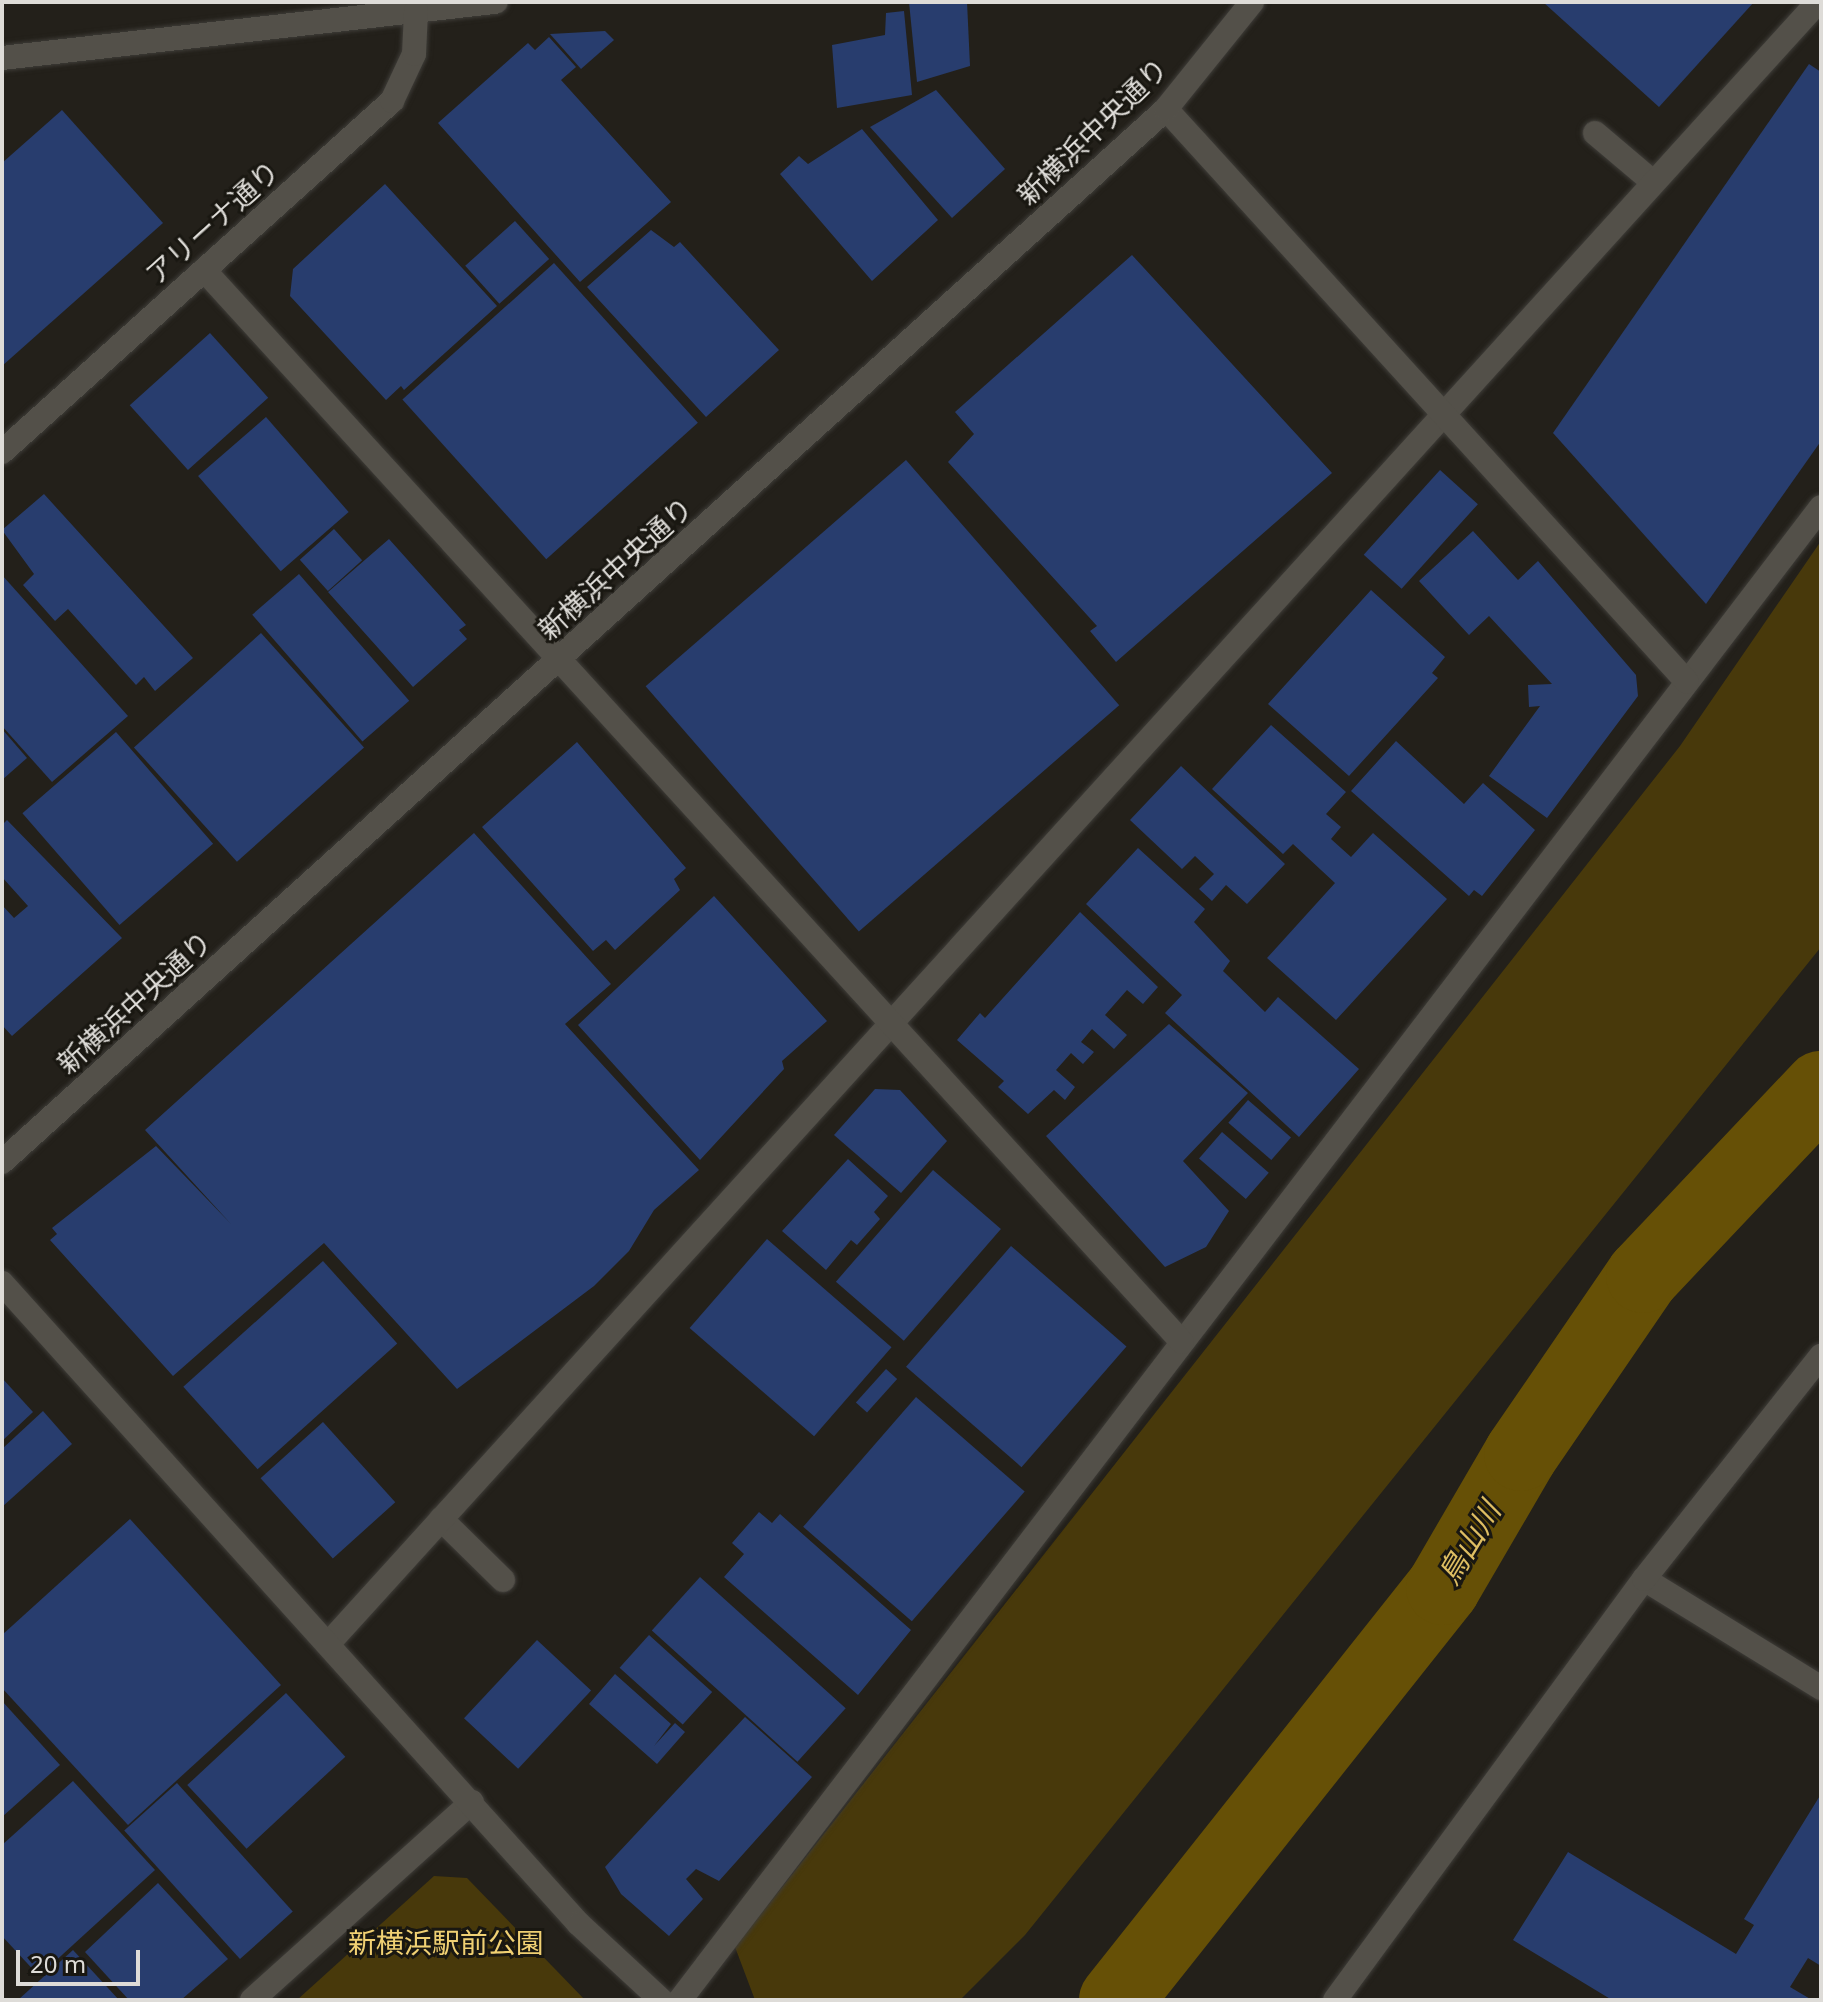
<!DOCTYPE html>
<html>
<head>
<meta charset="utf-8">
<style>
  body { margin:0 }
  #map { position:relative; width:1823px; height:2002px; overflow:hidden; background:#23201a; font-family:"Noto Sans","Noto Sans JP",sans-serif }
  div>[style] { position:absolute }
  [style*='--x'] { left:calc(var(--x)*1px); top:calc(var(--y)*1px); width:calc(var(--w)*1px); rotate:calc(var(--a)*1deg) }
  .green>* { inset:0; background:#48390b }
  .river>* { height:74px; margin:-37px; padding:0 37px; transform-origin:37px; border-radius:37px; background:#665006 }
  .building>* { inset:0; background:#283d6e; transform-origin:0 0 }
  .roads { filter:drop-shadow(0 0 2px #3e3c38) drop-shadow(0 0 2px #3e3c38) }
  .lane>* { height:24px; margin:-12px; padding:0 12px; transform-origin:12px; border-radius:12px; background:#535049 }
  .street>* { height:24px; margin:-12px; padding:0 12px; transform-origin:12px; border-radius:12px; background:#535049 }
  .secondary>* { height:24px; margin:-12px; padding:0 12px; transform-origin:12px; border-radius:12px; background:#535049 }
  span { translate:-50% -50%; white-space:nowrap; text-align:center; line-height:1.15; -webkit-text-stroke:6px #191711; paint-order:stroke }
  .street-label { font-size:28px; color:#dedcd8 }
  .park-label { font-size:28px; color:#f0d073 }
  .water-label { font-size:30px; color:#debe62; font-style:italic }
  .frame { position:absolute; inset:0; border:4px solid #dedcd8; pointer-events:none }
  .scale { position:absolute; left:16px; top:1950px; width:124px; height:36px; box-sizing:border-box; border:4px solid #dedcd8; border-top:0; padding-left:10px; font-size:24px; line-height:28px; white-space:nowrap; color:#dedcd8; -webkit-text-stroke:6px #191711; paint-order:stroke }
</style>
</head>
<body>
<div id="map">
  <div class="green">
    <div style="clip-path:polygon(1821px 541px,1821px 947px,1025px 1935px,960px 2000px,755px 2000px,735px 1947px,1680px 746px)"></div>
    <div style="clip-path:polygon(434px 1876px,467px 1878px,585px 2000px,297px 2000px)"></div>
  </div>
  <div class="river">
    <div style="--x:1116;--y:2000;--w:526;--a:-51.56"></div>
    <div style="--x:1443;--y:1588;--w:155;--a:-59.8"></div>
    <div style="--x:1521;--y:1454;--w:216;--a:-55.6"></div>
    <div style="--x:1643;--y:1276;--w:259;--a:-46.6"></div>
  </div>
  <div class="building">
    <div style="clip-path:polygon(909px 2px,967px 2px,970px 66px,917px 82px)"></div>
    <div style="clip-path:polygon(1543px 2px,1754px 2px,1659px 107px)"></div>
    <div style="clip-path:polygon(904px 11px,912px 95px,837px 108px,832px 45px,885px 35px,886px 13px)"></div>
    <div style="clip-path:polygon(605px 31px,614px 40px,581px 69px,550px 34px)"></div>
    <div style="clip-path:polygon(549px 37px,576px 67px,561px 80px,671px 202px,580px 282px,438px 123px,528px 43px,535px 50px)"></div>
    <div style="clip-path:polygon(1809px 64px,1821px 72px,1821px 441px,1706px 604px,1553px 433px)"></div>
    <div style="clip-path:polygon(936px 90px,1005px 169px,952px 218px,870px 127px)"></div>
    <div style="clip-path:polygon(62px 110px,163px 223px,2px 366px,2px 163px)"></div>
    <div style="clip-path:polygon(862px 129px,938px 220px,872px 281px,780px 174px,799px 156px,808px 164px)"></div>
    <div style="clip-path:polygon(385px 184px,497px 306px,404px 390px,401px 386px,386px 400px,290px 296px,293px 269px)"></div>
    <div style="left:515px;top:221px;width:51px;height:67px;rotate:48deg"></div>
    <div style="clip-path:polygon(651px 230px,674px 247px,680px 242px,779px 350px,706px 417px,587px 287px)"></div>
    <div style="clip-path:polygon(1132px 255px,1332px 473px,1116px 662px,1090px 631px,1097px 626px,948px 462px,974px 434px,955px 412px)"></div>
    <div style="left:554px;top:263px;width:215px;height:204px;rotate:48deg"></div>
    <div style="left:210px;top:333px;width:87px;height:108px;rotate:48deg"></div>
    <div style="left:266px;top:417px;width:126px;height:90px;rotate:49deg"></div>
    <div style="left:906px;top:460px;width:325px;height:345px;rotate:49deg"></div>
    <div style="left:1440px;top:470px;width:51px;height:114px;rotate:42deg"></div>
    <div style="clip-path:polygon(44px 494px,193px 658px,155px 691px,144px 677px,136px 685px,68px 609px,55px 621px,23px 585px,34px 574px,2px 530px)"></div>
    <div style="left:334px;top:529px;width:42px;height:46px;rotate:48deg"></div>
    <div style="clip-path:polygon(1473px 531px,1518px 580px,1538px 561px,1636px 675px,1638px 696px,1547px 818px,1489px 776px,1540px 706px,1529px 707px,1528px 685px,1552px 684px,1489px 616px,1469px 635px,1419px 581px)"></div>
    <div style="clip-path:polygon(389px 539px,466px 625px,459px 630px,467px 639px,413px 687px,328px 592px)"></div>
    <div style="left:299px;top:574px;width:168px;height:62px;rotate:49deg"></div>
    <div style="clip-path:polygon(2px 575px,128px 716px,52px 782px,2px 726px)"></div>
    <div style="clip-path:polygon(1371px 590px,1445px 657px,1432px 673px,1438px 678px,1349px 776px,1268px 704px)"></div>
    <div style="left:261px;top:633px;width:154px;height:171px;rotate:48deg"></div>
    <div style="clip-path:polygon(1271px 725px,1346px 792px,1326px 814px,1341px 827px,1331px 839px,1351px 857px,1373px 833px,1447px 899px,1336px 1020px,1267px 958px,1335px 883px,1293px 844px,1283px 854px,1212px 789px)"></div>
    <div style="clip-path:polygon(2px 729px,27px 758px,2px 780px)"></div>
    <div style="left:116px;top:732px;width:148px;height:124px;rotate:49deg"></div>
    <div style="clip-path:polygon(1396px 741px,1464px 804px,1483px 783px,1535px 830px,1482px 896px,1474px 890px,1469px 896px,1351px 791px)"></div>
    <div style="clip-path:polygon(577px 742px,686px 868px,674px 879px,680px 890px,615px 950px,606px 940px,593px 951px,482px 827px)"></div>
    <div style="clip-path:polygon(1181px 766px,1285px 864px,1247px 904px,1226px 885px,1212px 901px,1199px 889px,1214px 874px,1195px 856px,1182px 869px,1130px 820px)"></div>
    <div style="clip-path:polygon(7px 820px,122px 938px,12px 1036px,2px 1025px,2px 905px,14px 918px,28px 906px,2px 877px,2px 825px)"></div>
    <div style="clip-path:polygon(474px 833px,611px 984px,565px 1024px,699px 1170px,654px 1210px,629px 1251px,594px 1286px,457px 1389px,324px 1243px,173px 1376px,50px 1240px,57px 1234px,52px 1228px,156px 1146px,231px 1224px,145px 1130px)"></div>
    <div style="clip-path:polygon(1138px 848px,1205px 909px,1194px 922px,1230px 961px,1223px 971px,1265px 1012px,1278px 997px,1359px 1069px,1299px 1137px,1165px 1013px,1182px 995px,1086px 904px)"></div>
    <div style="clip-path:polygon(714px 896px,827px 1021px,782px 1061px,784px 1069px,700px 1160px,578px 1025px)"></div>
    <div style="clip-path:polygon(1080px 912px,1158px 987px,1143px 1004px,1127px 990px,1105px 1015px,1127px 1035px,1114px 1049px,1092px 1029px,1081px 1042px,1094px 1052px,1083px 1064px,1071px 1053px,1056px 1070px,1075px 1087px,1065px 1100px,1054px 1090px,1028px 1114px,998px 1087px,1004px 1081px,957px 1040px,980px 1013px,985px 1018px)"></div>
    <div style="clip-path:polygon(1169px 1024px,1248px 1093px,1183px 1161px,1229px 1211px,1206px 1247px,1165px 1267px,1046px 1136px)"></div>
    <div style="clip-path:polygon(875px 1089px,900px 1090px,947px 1141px,901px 1193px,834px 1135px)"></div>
    <div style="left:1248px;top:1100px;width:57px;height:30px;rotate:41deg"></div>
    <div style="left:1222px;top:1132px;width:62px;height:35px;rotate:41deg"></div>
    <div style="clip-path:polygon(848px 1159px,888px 1196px,874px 1212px,880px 1219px,857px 1245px,851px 1240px,826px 1270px,782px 1231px)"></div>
    <div style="left:933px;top:1170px;width:90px;height:148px;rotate:41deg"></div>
    <div style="left:767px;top:1239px;width:165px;height:118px;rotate:41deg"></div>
    <div style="left:1011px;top:1246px;width:153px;height:160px;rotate:41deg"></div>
    <div style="left:323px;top:1261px;width:111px;height:188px;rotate:48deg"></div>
    <div style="left:886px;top:1369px;width:15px;height:45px;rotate:42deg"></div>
    <div style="clip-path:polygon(2px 1378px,33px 1412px,2px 1441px)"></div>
    <div style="left:916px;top:1397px;width:144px;height:172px;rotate:41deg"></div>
    <div style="clip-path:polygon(43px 1411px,72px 1444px,2px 1507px,2px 1449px)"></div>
    <div style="left:323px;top:1422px;width:108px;height:84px;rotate:48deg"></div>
    <div style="clip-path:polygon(759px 1512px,772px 1523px,780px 1514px,911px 1630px,858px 1695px,724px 1577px,744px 1554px,732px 1543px)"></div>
    <div style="clip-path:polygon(130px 1519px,281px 1685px,128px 1825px,2px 1688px,2px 1635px)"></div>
    <div style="left:700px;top:1577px;width:196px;height:72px;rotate:42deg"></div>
    <div style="left:649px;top:1635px;width:85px;height:44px;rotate:42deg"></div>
    <div style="left:537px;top:1640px;width:74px;height:107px;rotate:43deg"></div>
    <div style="clip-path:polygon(615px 1674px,671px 1724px,654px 1746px,675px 1723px,685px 1732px,657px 1764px,589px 1704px)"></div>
    <div style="left:286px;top:1693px;width:87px;height:135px;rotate:47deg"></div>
    <div style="clip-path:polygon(2px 1701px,60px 1765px,2px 1817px)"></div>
    <div style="clip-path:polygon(745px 1717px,812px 1777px,719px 1881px,696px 1869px,686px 1879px,703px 1899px,669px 1936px,621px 1894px,605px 1867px)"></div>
    <div style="clip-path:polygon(73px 1781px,155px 1870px,39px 1976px,2px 1936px,2px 1845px)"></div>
    <div style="left:177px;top:1783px;width:173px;height:71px;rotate:48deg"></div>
    <div style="clip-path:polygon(1821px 1794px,1821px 1966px,1808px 1958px,1790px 1987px,1812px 2000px,1612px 2000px,1513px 1940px,1568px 1852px,1736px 1954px,1754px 1925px,1744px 1919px)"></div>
    <div style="clip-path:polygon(158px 1883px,228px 1959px,181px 2000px,129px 2000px,85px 1952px)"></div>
    <div style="clip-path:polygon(73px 1950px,119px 2000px,18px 2000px)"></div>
  </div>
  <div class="roads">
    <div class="lane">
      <div style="--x:1595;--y:133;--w:76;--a:40.2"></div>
      <div style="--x:441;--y:1519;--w:87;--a:44.5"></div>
      <div style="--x:1644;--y:1579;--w:208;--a:31.6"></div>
    </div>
    <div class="street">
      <div style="--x:329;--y:1643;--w:2216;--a:-47.78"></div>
      <div style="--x:252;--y:2000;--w:296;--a:-42"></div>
      <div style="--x:680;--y:2000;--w:1879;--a:-52.61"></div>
    </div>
    <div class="secondary">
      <div style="--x:2;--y:58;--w:497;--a:-6.5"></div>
      <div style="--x:1166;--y:109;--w:774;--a:47.72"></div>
      <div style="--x:204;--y:270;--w:1451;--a:47.63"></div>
      <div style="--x:2;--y:452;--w:525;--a:-41.99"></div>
      <div style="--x:392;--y:101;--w:52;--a:-64.9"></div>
      <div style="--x:414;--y:54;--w:43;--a:-87.3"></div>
      <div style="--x:2;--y:1162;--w:1570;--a:-42.13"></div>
      <div style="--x:1166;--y:109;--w:137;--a:-51.2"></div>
      <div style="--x:2;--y:1283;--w:862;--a:48.01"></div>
      <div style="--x:579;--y:1924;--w:112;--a:42.8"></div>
      <div style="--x:1335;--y:2000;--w:522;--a:-53.72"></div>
      <div style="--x:1644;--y:1579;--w:285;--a:-51.6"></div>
    </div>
  </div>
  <div class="street-label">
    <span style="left:1092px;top:131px;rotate:-44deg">新横浜中央通り</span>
    <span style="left:212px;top:222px;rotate:-42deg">アリーナ通り</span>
    <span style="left:615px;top:568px;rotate:-42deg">新横浜中央通り</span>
    <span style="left:134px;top:1002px;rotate:-42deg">新横浜中央通り</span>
  </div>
  <div class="park-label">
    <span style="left:446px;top:1942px">新横浜駅前公園</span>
  </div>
  <div class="water-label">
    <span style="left:1469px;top:1543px;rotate:-59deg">鳥山川</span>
  </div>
  <div class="frame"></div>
  <div class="scale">20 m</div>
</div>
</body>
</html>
